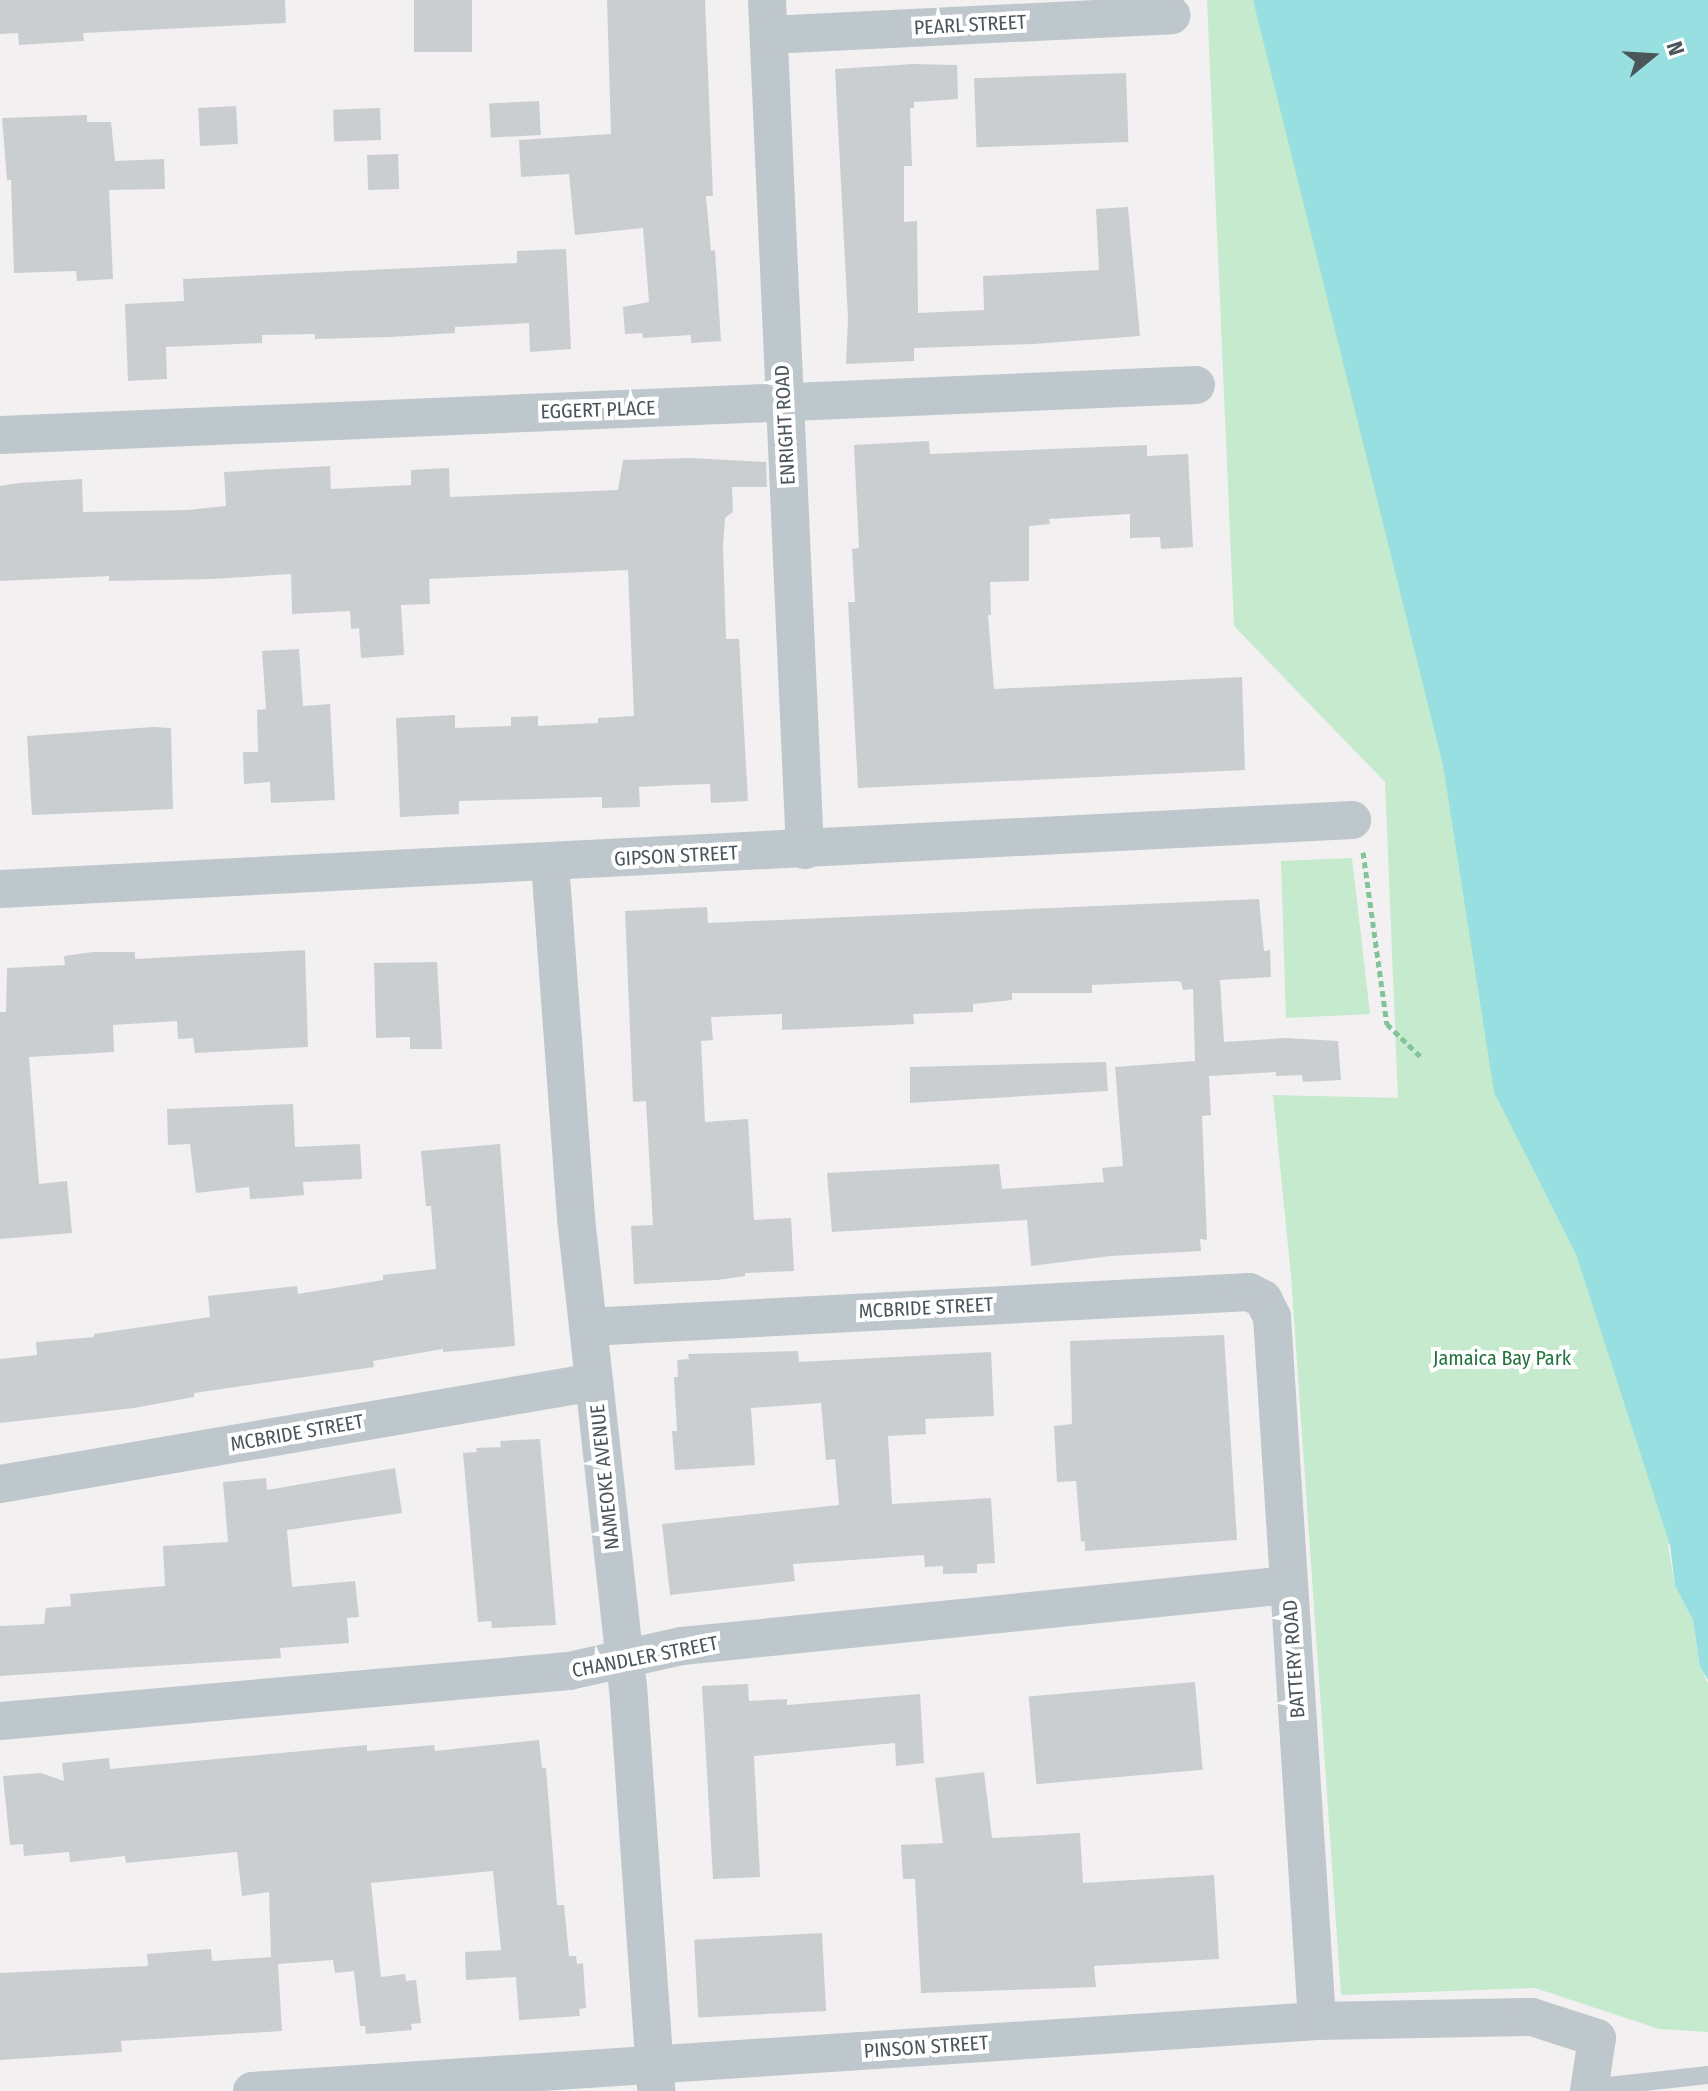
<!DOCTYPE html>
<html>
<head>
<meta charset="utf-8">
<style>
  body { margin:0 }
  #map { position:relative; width:1708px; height:2091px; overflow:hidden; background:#f2f0f1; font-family:"Fira Sans Condensed",sans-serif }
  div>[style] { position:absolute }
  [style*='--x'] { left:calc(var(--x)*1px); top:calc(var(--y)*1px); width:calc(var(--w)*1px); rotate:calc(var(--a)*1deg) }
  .green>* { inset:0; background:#c5eacd }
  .water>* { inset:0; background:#98dfe1 }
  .building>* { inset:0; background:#cbced1; transform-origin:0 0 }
  .path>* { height:5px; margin-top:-2.5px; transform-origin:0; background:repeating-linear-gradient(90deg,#81c497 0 6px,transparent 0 10px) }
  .lane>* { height:18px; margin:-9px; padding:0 9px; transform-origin:9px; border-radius:9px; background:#bec7cb }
  .street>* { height:38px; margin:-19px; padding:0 19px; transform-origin:19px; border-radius:19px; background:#bec7cb }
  span { translate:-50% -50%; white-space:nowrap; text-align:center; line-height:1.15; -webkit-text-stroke:8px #fff; paint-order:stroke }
  .street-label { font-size:20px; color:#4b565b }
  .park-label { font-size:20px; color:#23743e }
  .north { position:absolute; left:1612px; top:16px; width:80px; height:80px; -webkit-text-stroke:6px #fff; paint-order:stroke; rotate:72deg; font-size:22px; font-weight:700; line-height:32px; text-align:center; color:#4b565b }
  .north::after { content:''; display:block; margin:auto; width:28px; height:36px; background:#4b565b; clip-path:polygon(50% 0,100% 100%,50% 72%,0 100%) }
</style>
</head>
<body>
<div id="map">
  <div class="green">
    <div style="clip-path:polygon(1207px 0,1480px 0,1708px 1472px,1668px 1546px,1675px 1586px,1693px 1620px,1700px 1667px,1708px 1683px,1708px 2032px,1659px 2029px,1535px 1988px,1341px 1995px,1291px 1276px,1273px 1095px,1398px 1098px,1385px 782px,1234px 626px)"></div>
    <div style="clip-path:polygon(1352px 858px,1370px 1014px,1286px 1018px,1281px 861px)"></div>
  </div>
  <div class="water">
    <div style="clip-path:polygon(1253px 0,1708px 0,1708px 1680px,1700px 1667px,1693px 1620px,1675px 1586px,1670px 1545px,1576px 1254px,1494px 1092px,1443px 765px)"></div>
  </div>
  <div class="building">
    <div style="clip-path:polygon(0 0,285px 0,286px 23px,83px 33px,84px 41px,19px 45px,18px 33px,0 34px)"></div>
    <div style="left:414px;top:0;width:58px;height:52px"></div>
    <div style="clip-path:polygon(607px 0,705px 0,713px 196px,706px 196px,711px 251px,715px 250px,721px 341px,691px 343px,691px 335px,643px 338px,642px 333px,625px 334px,623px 307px,649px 302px,643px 228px,575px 235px,569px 174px,521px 177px,519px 140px,611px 134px)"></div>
    <div style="clip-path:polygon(913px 64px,957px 65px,958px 99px,914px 102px,914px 108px,910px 108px,912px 166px,904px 166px,904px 222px,917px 221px,918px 313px,984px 310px,983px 276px,1099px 270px,1096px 209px,1128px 207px,1140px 336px,1034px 344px,914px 348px,914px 361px,846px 364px,848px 318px,835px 69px)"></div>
    <div style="left:1126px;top:73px;width:69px;height:152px;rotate:88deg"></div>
    <div style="left:539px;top:101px;width:34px;height:50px;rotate:87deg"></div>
    <div style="left:236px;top:106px;width:38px;height:38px;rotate:87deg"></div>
    <div style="left:380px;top:108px;width:32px;height:47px;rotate:88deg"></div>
    <div style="clip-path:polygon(87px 115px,87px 122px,111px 122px,115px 161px,164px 159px,165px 189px,109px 190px,113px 279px,77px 281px,76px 271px,14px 273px,11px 180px,7px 180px,2px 118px)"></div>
    <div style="left:398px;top:154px;width:35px;height:31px;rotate:88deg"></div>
    <div style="clip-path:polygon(566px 249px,571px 349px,530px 352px,529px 323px,455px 327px,455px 333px,391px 337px,315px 339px,315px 334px,262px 335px,262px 343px,166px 347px,167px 379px,128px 381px,125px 304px,184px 301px,183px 279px,517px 263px,517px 251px)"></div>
    <div style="clip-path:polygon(929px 441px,930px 454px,1147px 445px,1147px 456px,1188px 454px,1193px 547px,1161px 549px,1160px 537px,1130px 538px,1130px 514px,1049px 519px,1050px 524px,1029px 526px,1029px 581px,990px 582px,991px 615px,988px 615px,994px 689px,1242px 677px,1245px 770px,858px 788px,848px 602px,855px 602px,852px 549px,859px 548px,854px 445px)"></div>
    <div style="clip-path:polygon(691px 458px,766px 462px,767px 487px,732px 487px,733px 512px,725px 518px,723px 547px,726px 639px,739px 639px,748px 801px,711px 803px,710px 784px,675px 785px,639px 787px,640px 807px,602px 808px,602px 797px,459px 801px,459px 814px,400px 817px,396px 718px,455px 715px,455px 728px,511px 726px,511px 717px,538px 716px,538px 726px,598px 723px,598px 718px,634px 716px,628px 570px,429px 579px,430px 604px,401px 605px,404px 655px,361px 658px,359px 628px,351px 629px,350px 611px,292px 614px,291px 574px,212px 579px,109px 581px,109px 576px,0 581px,0 486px,19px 483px,82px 479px,83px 512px,188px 510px,226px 506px,224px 472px,330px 466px,331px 489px,411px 485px,411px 470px,449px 468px,450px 497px,618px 490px,623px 460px)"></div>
    <div style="clip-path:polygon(299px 649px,303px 706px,330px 704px,335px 800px,271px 803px,270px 782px,244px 784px,243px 752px,258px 752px,257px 710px,266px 709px,262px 651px)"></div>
    <div style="clip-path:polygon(153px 727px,171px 728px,173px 809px,32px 815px,27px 736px)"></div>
    <div style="clip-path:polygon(1259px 899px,1264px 951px,1270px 950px,1271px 977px,1220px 980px,1224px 1042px,1286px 1038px,1338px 1041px,1341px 1080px,1303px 1082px,1302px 1075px,1276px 1076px,1276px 1072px,1209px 1076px,1211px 1115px,1202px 1116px,1207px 1240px,1200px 1239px,1201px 1251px,1111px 1256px,1031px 1266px,1027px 1220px,832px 1232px,827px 1173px,999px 1164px,1002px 1189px,1104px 1182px,1102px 1168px,1123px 1166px,1115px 1067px,1195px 1061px,1193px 989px,1183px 990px,1181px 982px,1177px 981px,1092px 985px,1092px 993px,1012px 993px,1012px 1000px,973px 1004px,973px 1012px,913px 1014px,914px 1024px,782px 1030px,782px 1014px,711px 1017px,713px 1040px,701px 1041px,705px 1122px,748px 1119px,754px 1220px,791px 1218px,794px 1271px,745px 1273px,745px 1276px,717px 1280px,634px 1284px,631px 1226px,653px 1225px,646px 1101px,633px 1102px,625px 911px,707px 907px,708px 923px)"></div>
    <div style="clip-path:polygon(305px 950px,308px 1047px,195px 1053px,193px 1038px,178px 1039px,177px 1021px,113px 1025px,114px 1052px,29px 1057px,39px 1184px,67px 1181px,72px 1233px,0 1239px,0 1012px,6px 1012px,7px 968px,65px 965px,64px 956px,93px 952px,135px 952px,135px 959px)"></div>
    <div style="clip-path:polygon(437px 962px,442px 1049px,410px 1049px,410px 1037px,376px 1038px,374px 963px)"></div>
    <div style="clip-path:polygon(1106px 1062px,1108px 1091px,910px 1103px,910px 1067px)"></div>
    <div style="clip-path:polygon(293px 1104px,295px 1147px,360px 1144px,362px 1179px,303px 1182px,304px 1195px,269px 1198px,250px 1199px,249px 1187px,196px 1193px,190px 1144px,168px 1145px,167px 1109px)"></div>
    <div style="clip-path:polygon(500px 1144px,515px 1346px,443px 1352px,443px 1349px,373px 1361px,374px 1367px,194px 1393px,194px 1397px,134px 1408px,0 1423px,0 1359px,37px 1355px,36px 1342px,94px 1337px,94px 1334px,210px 1317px,208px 1296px,297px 1286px,298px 1294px,383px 1280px,383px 1275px,436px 1269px,431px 1206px,426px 1206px,421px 1151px)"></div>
    <div style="clip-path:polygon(1224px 1335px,1237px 1540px,1085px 1551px,1085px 1541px,1081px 1542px,1076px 1481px,1057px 1482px,1054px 1426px,1072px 1424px,1070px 1341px)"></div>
    <div style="clip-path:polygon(798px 1351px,799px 1362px,991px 1352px,994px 1416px,925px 1419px,926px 1434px,888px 1436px,892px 1504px,991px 1498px,995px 1563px,977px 1564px,977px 1573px,943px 1574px,943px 1566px,925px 1567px,924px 1555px,793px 1564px,795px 1581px,670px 1595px,662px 1524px,839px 1505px,835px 1459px,826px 1460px,821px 1403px,751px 1408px,755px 1465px,675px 1470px,672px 1431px,677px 1431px,674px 1377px,678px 1377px,677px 1360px,689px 1359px,688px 1354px)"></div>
    <div style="clip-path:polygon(540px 1439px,556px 1625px,492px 1628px,491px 1621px,478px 1622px,463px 1453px,477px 1452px,476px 1448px,501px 1447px,500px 1441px)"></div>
    <div style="clip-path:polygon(395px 1468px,402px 1513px,287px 1530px,292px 1587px,355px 1581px,359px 1617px,347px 1618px,349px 1643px,280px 1648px,281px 1658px,0 1676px,0 1626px,44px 1624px,46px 1608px,71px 1606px,70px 1594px,165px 1586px,163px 1546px,228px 1542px,223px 1482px,266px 1478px,267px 1490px)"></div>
    <div style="left:1195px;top:1682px;width:88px;height:167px;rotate:85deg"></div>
    <div style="clip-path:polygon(748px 1684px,749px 1701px,787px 1699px,787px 1705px,920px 1694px,924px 1763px,896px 1766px,895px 1743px,754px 1756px,760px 1877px,713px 1879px,702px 1686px)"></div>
    <div style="clip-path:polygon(539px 1740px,542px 1768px,546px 1768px,557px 1905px,564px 1905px,569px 1956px,576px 1956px,577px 1964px,583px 1963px,586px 2008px,579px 2009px,580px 2016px,519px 2020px,516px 1977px,466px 1980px,465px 1952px,501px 1950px,493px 1871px,371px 1883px,381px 1977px,405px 1974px,406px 1981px,416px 1980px,421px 2023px,411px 2024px,412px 2030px,366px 2034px,365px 2026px,360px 2026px,354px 1971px,335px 1973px,333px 1960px,278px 1964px,282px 2031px,121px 2041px,122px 2052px,0 2060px,0 1973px,148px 1966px,147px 1954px,211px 1949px,212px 1961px,271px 1957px,269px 1892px,242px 1896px,237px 1852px,126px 1863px,125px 1856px,70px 1862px,69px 1852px,24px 1856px,23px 1844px,10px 1845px,3px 1776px,41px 1773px,64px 1781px,62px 1763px,109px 1758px,110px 1769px,367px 1745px,367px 1751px,434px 1745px,435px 1751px)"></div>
    <div style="clip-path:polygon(984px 1772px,992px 1838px,1080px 1833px,1083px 1883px,1214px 1875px,1219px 1959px,1094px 1966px,1096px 1987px,921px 1993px,915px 1879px,903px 1879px,901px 1845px,943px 1843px,935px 1778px)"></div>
    <div style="left:822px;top:1933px;width:78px;height:128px;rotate:87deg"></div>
  </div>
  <div class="path">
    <div style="--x:1363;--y:852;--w:174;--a:82.1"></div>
    <div style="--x:1387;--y:1024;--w:47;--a:44.1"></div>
  </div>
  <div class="lane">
    <div style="--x:1590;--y:2088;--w:119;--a:-6.3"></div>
  </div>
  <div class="street">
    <div style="--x:767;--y:0;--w:851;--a:87.44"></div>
    <div style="--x:769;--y:35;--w:403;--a:-2.8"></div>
    <div style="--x:0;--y:435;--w:1197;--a:-2.39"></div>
    <div style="--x:550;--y:863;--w:356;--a:85.8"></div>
    <div style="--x:576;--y:1218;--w:471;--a:83.7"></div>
    <div style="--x:628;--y:1686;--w:406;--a:86"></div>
    <div style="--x:0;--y:889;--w:1354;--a:-2.92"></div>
    <div style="--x:588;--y:1327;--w:662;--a:-3.03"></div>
    <div style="--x:1249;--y:1292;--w:16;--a:27"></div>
    <div style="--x:1263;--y:1299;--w:20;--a:63"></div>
    <div style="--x:1272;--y:1317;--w:705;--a:86.34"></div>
    <div style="--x:0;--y:1484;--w:603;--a:-9.74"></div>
    <div style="--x:0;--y:1721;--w:571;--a:-5.02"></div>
    <div style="--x:569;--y:1671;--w:116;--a:-12.5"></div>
    <div style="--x:682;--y:1646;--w:610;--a:-5.74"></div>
    <div style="--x:252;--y:2091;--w:1067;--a:-3.76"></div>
    <div style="--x:1317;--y:2021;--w:215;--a:-1.1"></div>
    <div style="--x:1532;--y:2017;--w:68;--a:17.9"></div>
    <div style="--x:1597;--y:2038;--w:54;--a:98.6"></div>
  </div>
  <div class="street-label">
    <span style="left:970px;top:25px;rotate:-3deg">PEARL STREET</span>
    <span style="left:598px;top:410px;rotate:-2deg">EGGERT PLACE</span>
    <span style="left:785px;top:425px;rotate:-93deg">ENRIGHT ROAD</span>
    <span style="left:676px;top:856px;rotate:-3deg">GIPSON STREET</span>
    <span style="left:926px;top:1308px;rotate:-3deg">MCBRIDE STREET</span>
    <span style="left:297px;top:1433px;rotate:-10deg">MCBRIDE STREET</span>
    <span style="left:605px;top:1477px;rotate:-96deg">NAMEOKE AVENUE</span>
    <span style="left:645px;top:1657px;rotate:-11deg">CHANDLER STREET</span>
    <span style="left:1294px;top:1659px;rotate:-94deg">BATTERY ROAD</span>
    <span style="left:926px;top:2047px;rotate:-4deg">PINSON STREET</span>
  </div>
  <div class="park-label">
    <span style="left:1502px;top:1358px">Jamaica Bay Park</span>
  </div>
  <div class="north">N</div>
</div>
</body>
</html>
